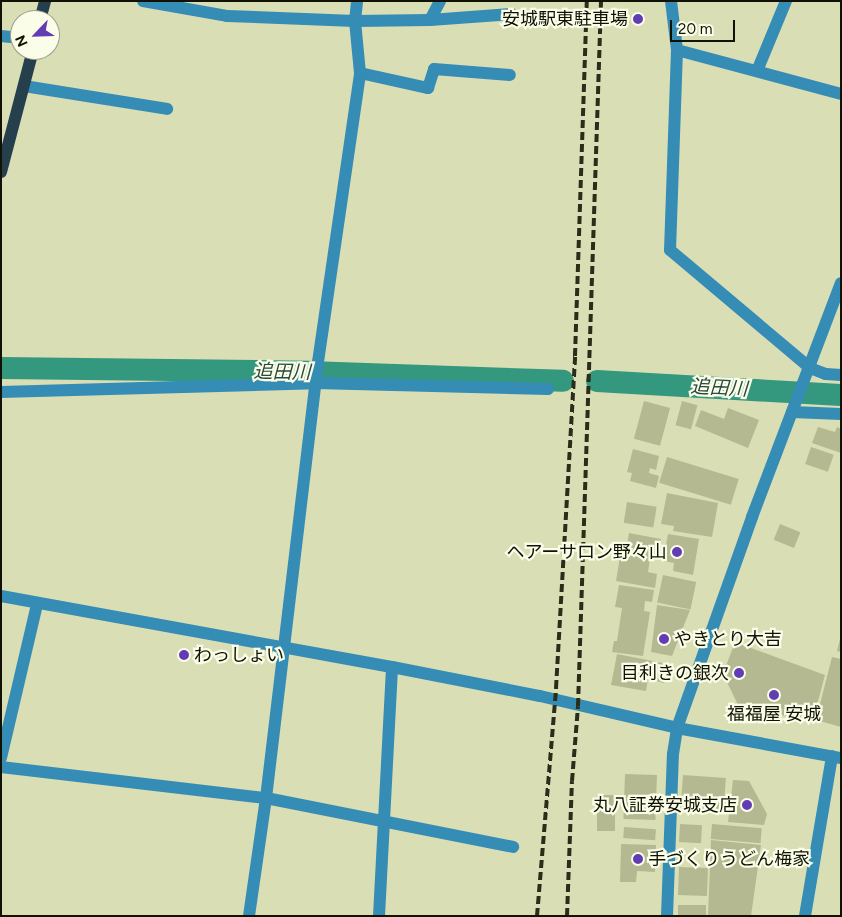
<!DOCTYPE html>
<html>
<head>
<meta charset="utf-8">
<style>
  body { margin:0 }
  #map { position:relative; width:842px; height:917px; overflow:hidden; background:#dadeb5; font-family:Figtree,"Noto Sans JP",sans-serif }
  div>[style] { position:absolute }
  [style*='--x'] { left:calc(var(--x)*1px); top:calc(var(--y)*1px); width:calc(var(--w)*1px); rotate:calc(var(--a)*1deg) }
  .canal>* { height:22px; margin:-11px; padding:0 11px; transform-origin:11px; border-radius:11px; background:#34987e }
  .building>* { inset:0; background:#b4b991; transform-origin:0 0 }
  .minor>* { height:12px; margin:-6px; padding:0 6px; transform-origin:6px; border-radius:6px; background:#358cb5 }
  .major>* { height:12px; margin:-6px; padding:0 6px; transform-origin:6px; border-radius:6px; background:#263f4d }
  .rail>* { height:4px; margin-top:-2px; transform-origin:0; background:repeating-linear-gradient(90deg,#2b2d1b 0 8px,transparent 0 12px) }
  .dots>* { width:14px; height:14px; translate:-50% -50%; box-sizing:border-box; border:2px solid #fafde8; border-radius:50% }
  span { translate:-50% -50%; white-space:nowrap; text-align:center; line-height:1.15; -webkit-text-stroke:4.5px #fafde8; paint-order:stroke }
  .poi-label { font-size:18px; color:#111204 }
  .right { translate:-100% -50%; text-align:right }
  .left { translate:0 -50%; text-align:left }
  .water-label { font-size:19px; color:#2b4940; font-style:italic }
  .frame { position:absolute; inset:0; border:2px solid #111204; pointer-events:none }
  .north { position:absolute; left:10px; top:10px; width:50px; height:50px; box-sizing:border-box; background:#fafde8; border:1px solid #9d9f8d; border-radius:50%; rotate:246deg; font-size:14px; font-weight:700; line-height:20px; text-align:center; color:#111204 }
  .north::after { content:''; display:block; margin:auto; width:18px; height:22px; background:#623cb4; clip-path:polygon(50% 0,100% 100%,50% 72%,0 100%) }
  .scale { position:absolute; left:670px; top:20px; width:65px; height:22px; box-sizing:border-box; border:2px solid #111204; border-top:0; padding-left:6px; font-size:15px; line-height:18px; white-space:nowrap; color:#111204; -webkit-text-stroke:4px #fafde8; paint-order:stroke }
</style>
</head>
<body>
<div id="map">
  <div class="canal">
    <div style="--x:1;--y:368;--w:308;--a:0.7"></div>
    <div style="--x:309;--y:372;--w:254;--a:2"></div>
    <div style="--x:597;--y:381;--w:244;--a:3.3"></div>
  </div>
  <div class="building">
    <div style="left:644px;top:401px;width:27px;height:39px;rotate:15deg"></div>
    <div style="left:682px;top:401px;width:16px;height:25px;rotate:15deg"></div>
    <div style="clip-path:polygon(728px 408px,759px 420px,748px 448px,695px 426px,701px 410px,724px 419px)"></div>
    <div style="clip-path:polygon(818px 427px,835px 432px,837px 427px,841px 429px,841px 453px,812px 443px)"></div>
    <div style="left:811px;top:447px;width:24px;height:18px;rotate:19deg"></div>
    <div style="clip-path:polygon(633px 449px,659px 456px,656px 470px,650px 468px,649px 473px,659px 476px,656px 488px,630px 481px,632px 473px,627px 472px)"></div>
    <div style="left:667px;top:457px;width:75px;height:27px;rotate:17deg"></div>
    <div style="clip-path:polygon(667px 493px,718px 503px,712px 537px,673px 531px,674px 526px,661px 524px)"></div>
    <div style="left:627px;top:502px;width:30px;height:21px;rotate:9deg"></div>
    <div style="left:780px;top:524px;width:22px;height:17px;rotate:22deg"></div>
    <div style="clip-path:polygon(629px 533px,661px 539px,657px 560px,650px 559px,648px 572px,657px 574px,655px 588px,616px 581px,620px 557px,625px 558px)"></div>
    <div style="clip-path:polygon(668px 534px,699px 539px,693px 575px,673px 571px,674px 563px,663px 561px)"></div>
    <div style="left:663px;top:575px;width:34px;height:28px;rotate:12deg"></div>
    <div style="clip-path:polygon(619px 585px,654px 590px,652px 602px,645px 601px,644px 611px,650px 612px,643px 656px,612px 652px,614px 641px,617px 641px,622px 608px,615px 607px)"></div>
    <div style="clip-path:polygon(657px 605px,690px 610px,672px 656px,651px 652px)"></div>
    <div style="clip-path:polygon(840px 639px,841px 639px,841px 652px,837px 651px)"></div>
    <div style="clip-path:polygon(735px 642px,825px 675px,813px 720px,740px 709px,723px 674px)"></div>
    <div style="clip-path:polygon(617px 654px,668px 664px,664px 683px,648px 679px,646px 691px,611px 685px)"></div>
    <div style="clip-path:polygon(832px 657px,841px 659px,841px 727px,816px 720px)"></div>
    <div style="left:625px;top:774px;width:32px;height:45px;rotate:2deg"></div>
    <div style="left:683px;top:775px;width:43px;height:33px;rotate:4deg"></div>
    <div style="clip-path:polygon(733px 780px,749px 781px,767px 814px,764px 825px,728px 822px)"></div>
    <div style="left:597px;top:795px;width:18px;height:36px"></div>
    <div style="left:680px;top:824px;width:22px;height:18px;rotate:3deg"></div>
    <div style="left:712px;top:824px;width:50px;height:15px;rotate:5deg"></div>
    <div style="left:624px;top:827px;width:32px;height:11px;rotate:4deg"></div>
    <div style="clip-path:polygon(711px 840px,761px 845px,751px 916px,708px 916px)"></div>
    <div style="clip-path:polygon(621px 844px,656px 845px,655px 872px,637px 871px,636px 882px,620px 882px)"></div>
    <div style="left:679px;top:867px;width:29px;height:28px;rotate:2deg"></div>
    <div style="left:678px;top:905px;width:28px;height:11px"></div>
  </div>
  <div class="minor">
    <div style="--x:143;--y:1;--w:85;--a:10.1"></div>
    <div style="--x:227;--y:16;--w:128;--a:2.2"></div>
    <div style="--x:355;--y:21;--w:75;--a:-0.8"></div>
    <div style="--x:430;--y:20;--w:82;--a:-4.2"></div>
    <div style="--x:671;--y:1;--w:49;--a:83"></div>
    <div style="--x:677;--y:50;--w:200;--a:92"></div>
    <div style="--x:670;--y:250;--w:183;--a:40.1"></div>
    <div style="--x:810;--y:368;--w:17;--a:21"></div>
    <div style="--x:826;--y:374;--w:15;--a:4"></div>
    <div style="--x:430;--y:20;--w:21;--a:-62"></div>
    <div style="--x:1;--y:36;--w:19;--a:6"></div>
    <div style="--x:677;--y:50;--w:170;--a:15"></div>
    <div style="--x:757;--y:71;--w:76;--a:-67.5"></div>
    <div style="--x:360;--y:73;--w:70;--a:12.4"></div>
    <div style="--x:428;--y:88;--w:20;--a:-72"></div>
    <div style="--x:434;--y:69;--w:76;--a:4.5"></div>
    <div style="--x:24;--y:86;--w:145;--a:9.1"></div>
    <div style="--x:1;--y:392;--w:314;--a:-1.6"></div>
    <div style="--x:315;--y:383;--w:233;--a:1.5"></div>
    <div style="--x:792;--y:412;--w:49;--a:2.3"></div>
    <div style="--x:1;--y:596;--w:397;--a:10.3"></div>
    <div style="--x:392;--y:667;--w:151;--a:11.1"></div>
    <div style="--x:540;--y:696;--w:141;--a:13.1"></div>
    <div style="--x:677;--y:728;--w:167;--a:10.4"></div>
    <div style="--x:1;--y:758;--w:158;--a:-76.8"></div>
    <div style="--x:1;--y:767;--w:267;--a:6.7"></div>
    <div style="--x:266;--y:798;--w:252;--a:11.2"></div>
    <div style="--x:249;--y:916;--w:119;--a:-81.8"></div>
    <div style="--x:266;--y:798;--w:439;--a:-83.2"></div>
    <div style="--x:318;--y:362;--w:292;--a:-81.7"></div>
    <div style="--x:360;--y:73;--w:52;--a:-95.5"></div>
    <div style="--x:355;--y:21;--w:20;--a:-84"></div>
    <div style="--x:379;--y:916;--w:249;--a:-87"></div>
    <div style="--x:667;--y:916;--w:162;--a:-87.9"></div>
    <div style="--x:673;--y:754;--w:26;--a:-81"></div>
    <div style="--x:677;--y:728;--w:224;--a:-70.4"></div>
    <div style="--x:752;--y:517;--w:250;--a:-69.2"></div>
    <div style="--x:805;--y:916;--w:162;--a:-80.4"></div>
  </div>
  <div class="major">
    <div style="--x:40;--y:20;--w:20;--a:-75"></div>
    <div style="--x:1;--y:172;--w:126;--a:-75.3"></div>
  </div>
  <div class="rail">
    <div style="--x:537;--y:916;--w:229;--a:-85.2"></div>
    <div style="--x:556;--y:688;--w:333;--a:-86.7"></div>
    <div style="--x:575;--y:356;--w:355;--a:-88.1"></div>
    <div style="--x:567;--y:916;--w:135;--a:-87.9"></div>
    <div style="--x:572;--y:781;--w:75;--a:-85.4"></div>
    <div style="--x:578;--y:706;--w:705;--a:-88.13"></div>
  </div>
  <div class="dots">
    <div style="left:638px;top:19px;background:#623cb4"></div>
    <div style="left:677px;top:552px;background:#623cb4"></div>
    <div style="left:664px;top:639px;background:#623cb4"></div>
    <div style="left:184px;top:655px;background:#623cb4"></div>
    <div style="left:739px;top:673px;background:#623cb4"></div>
    <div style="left:774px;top:695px;background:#623cb4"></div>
    <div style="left:747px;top:805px;background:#623cb4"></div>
    <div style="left:638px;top:859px;background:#623cb4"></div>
  </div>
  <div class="poi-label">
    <span class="right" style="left:628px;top:19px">安城駅東駐車場</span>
    <span class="right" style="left:667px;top:552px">ヘアーサロン野々山</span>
    <span class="left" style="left:674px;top:639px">やきとり大吉</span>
    <span class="left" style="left:194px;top:655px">わっしょい</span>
    <span class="right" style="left:729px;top:673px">目利きの銀次</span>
    <span style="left:774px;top:714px">福福屋 安城</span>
    <span class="right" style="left:737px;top:805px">丸八証券安城支店</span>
    <span class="left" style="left:648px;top:859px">手づくりうどん梅家</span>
  </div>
  <div class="water-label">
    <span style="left:282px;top:372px;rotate:1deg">追田川</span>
    <span style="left:719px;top:388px;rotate:3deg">追田川</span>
  </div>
  <div class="frame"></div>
  <div class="north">N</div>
  <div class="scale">20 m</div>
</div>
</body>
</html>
